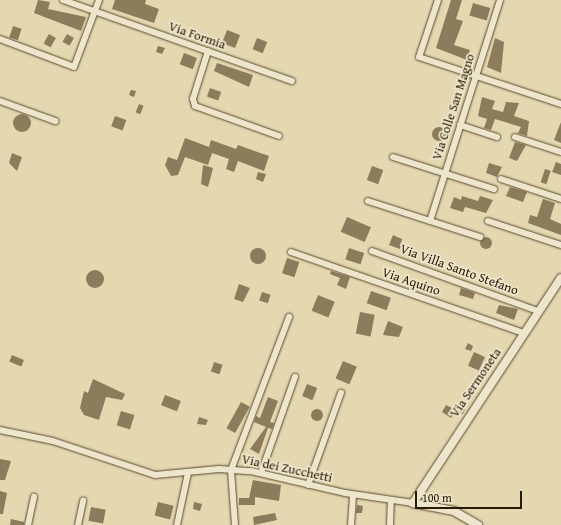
<!DOCTYPE html>
<html>
<head>
<meta charset="utf-8">
<style>
  body { margin:0 }
  #map { position:relative; width:561px; height:525px; overflow:hidden; background:#e4d8b0; font-family:"Gentium Book Plus",serif }
  div>[style] { position:absolute }
  [style*='--x'] { left:calc(var(--x)*1px); top:calc(var(--y)*1px); width:calc(var(--w)*1px); rotate:calc(var(--a)*1deg) }
  .building>* { inset:0; background:#8b7c5c; transform-origin:0 0 }
  .round { border-radius:50% }
  .roads { filter:drop-shadow(0 0 1px #59492c) drop-shadow(0 0 1px #59492c) }
  .minor>* { height:6px; margin:-3px; padding:0 3px; transform-origin:3px; border-radius:3px; background:#ede6cc }
  .tertiary>* { height:8px; margin:-4px; padding:0 4px; transform-origin:4px; border-radius:4px; background:#ede6cc }
  span { translate:-50% -50%; white-space:nowrap; text-align:center; line-height:1.15; -webkit-text-stroke:3.5px #ede6cc; paint-order:stroke }
  .street-label { font-size:13px; color:#2b1900 }
  .scale { position:absolute; left:415px; top:491px; width:107px; height:18px; box-sizing:border-box; border:2px solid #2b1900; border-top:0; padding-left:5px; font-size:12px; line-height:14px; white-space:nowrap; color:#2b1900; -webkit-text-stroke:3px #ede6cc; paint-order:stroke }
</style>
</head>
<body>
<div id="map">
  <div class="building">
    <div style="clip-path:polygon(38px 0,50px 2px,48px 9px,86px 17px,81px 31px,34px 13px)"></div>
    <div style="clip-path:polygon(115px 0,146px 0,145px 4px,159px 9px,154px 23px,112px 9px)"></div>
    <div style="clip-path:polygon(451px 0,462px 0,456px 19px,463px 21px,454px 45px,470px 50px,467px 60px,436px 48px)"></div>
    <div style="left:473px;top:3px;width:18px;height:13px;rotate:16deg"></div>
    <div style="left:13px;top:26px;width:9px;height:12px;rotate:18deg"></div>
    <div style="left:227px;top:30px;width:14px;height:14px;rotate:21deg"></div>
    <div style="left:49px;top:34px;width:8px;height:11px;rotate:30deg"></div>
    <div style="left:67px;top:34px;width:8px;height:9px;rotate:30deg"></div>
    <div style="left:257px;top:38px;width:11px;height:12px;rotate:22deg"></div>
    <div style="clip-path:polygon(495px 38px,504px 42px,501px 73px,487px 67px)"></div>
    <div style="clip-path:polygon(158px 46px,165px 48px,162px 54px,156px 52px)"></div>
    <div style="left:184px;top:53px;width:14px;height:12px;rotate:21deg"></div>
    <div style="clip-path:polygon(217px 63px,253px 75px,249px 87px,214px 71px)"></div>
    <div style="left:210px;top:88px;width:12px;height:9px;rotate:20deg"></div>
    <div style="clip-path:polygon(131px 90px,136px 91px,134px 97px,129px 95px)"></div>
    <div style="clip-path:polygon(482px 97px,495px 101px,492px 109px,503px 112px,506px 102px,519px 103px,514px 116px,529px 121px,527px 136px,518px 133px,521px 127px,495px 119px,491px 130px,484px 128px,487px 119px,478px 116px)"></div>
    <div style="left:139px;top:104px;width:5px;height:9px;rotate:22deg"></div>
    <div class="round" style="left:13px;top:114px;width:18px;height:18px"></div>
    <div style="left:115px;top:116px;width:12px;height:11px;rotate:20deg"></div>
    <div style="clip-path:polygon(561px 122px,561px 143px,554px 140px)"></div>
    <div class="round" style="left:432px;top:127px;width:14px;height:14px"></div>
    <div style="clip-path:polygon(185px 138px,209px 147px,211px 140px,236px 149px,238px 145px,269px 156px,264px 171px,238px 161px,234px 172px,226px 169px,229px 159px,212px 153px,208px 165px,185px 157px,178px 175px,171px 176px,165px 165px,168px 157px,177px 160px)"></div>
    <div style="clip-path:polygon(515px 142px,526px 145px,517px 161px,509px 158px)"></div>
    <div style="clip-path:polygon(12px 153px,22px 157px,17px 171px,9px 163px)"></div>
    <div style="clip-path:polygon(556px 162px,561px 164px,561px 175px,552px 172px)"></div>
    <div style="clip-path:polygon(489px 163px,502px 167px,497px 177px,486px 173px)"></div>
    <div style="clip-path:polygon(203px 165px,213px 168px,208px 187px,201px 184px)"></div>
    <div style="left:372px;top:166px;width:12px;height:15px;rotate:20deg"></div>
    <div style="left:545px;top:169px;width:6px;height:14px;rotate:18deg"></div>
    <div style="clip-path:polygon(258px 172px,266px 174px,263px 182px,256px 179px)"></div>
    <div style="clip-path:polygon(510px 187px,527px 192px,523px 202px,506px 196px)"></div>
    <div style="clip-path:polygon(462px 196px,478px 201px,480px 196px,493px 200px,486px 213px,465px 207px,463px 212px,450px 208px,454px 197px,461px 200px)"></div>
    <div style="clip-path:polygon(543px 199px,555px 203px,550px 219px,561px 224px,561px 235px,528px 223px,530px 215px,537px 217px)"></div>
    <div style="left:347px;top:217px;width:26px;height:16px;rotate:23deg"></div>
    <div style="clip-path:polygon(393px 235px,402px 239px,400px 249px,389px 245px)"></div>
    <div class="round" style="left:480px;top:237px;width:12px;height:12px"></div>
    <div class="round" style="left:250px;top:248px;width:16px;height:16px"></div>
    <div style="left:349px;top:248px;width:16px;height:12px;rotate:18deg"></div>
    <div style="left:287px;top:258px;width:13px;height:16px;rotate:18deg"></div>
    <div class="round" style="left:86px;top:270px;width:18px;height:18px"></div>
    <div style="clip-path:polygon(331px 271px,350px 277px,346px 289px,337px 285px,340px 278px,330px 274px)"></div>
    <div style="clip-path:polygon(239px 284px,250px 288px,243px 302px,234px 299px)"></div>
    <div style="clip-path:polygon(461px 288px,475px 293px,473px 299px,459px 295px)"></div>
    <div style="left:371px;top:291px;width:21px;height:13px;rotate:19deg"></div>
    <div style="left:262px;top:292px;width:9px;height:9px;rotate:18deg"></div>
    <div style="left:318px;top:295px;width:18px;height:17px;rotate:22deg"></div>
    <div style="clip-path:polygon(499px 305px,518px 309px,514px 320px,496px 313px)"></div>
    <div style="left:360px;top:312px;width:15px;height:22px;rotate:11deg"></div>
    <div style="clip-path:polygon(388px 321px,403px 327px,399px 337px,383px 335px)"></div>
    <div style="clip-path:polygon(468px 343px,473px 346px,471px 351px,465px 349px)"></div>
    <div style="left:474px;top:352px;width:12px;height:15px;rotate:24deg"></div>
    <div style="left:12px;top:355px;width:13px;height:7px;rotate:23deg"></div>
    <div style="left:343px;top:361px;width:15px;height:19px;rotate:23deg"></div>
    <div style="left:214px;top:362px;width:9px;height:10px;rotate:18deg"></div>
    <div style="clip-path:polygon(93px 379px,125px 394px,122px 400px,106px 397px,99px 420px,84px 415px,80px 408px,84px 391px,88px 393px)"></div>
    <div style="left:307px;top:384px;width:11px;height:13px;rotate:22deg"></div>
    <div style="left:165px;top:395px;width:17px;height:11px;rotate:21deg"></div>
    <div style="clip-path:polygon(268px 397px,278px 401px,270px 422px,274px 423px,272px 429px,268px 428px,259px 454px,250px 449px,266px 427px,254px 422px,256px 416px,260px 418px)"></div>
    <div style="left:241px;top:402px;width:10px;height:30px;rotate:29deg"></div>
    <div style="clip-path:polygon(446px 405px,456px 410px,451px 418px,442px 412px)"></div>
    <div style="clip-path:polygon(460px 406px,465px 409px,463px 414px,458px 412px)"></div>
    <div class="round" style="left:311px;top:409px;width:12px;height:12px"></div>
    <div style="left:121px;top:411px;width:14px;height:15px;rotate:17deg"></div>
    <div style="clip-path:polygon(199px 417px,208px 420px,206px 425px,197px 424px)"></div>
    <div style="clip-path:polygon(0 459px,11px 461px,5px 480px,0 480px)"></div>
    <div style="clip-path:polygon(253px 480px,281px 485px,279px 501px,255px 497px,255px 505px,239px 505px,239px 498px,249px 498px)"></div>
    <div style="clip-path:polygon(0 491px,7px 493px,3px 514px,0 514px)"></div>
    <div style="left:158px;top:502px;width:16px;height:14px;rotate:14deg"></div>
    <div style="clip-path:polygon(194px 502px,202px 504px,200px 511px,193px 509px)"></div>
    <div style="clip-path:polygon(357px 505px,363px 506px,362px 513px,356px 513px)"></div>
    <div style="left:91px;top:507px;width:15px;height:14px;rotate:11deg"></div>
    <div style="clip-path:polygon(275px 513px,277px 520px,254px 525px,253px 517px)"></div>
    <div style="clip-path:polygon(11px 519px,24px 522px,24px 525px,10px 525px)"></div>
  </div>
  <div class="roads">
    <div class="minor">
      <div style="--x:63;--y:0;--w:243;--a:19.5"></div>
      <div style="--x:438;--y:0;--w:60;--a:108.4"></div>
      <div style="--x:419;--y:57;--w:150;--a:18.3"></div>
      <div style="--x:0;--y:39;--w:79;--a:20.7"></div>
      <div style="--x:74;--y:67;--w:72;--a:-69.5"></div>
      <div style="--x:208;--y:51;--w:50;--a:107.4"></div>
      <div style="--x:193;--y:99;--w:7;--a:74"></div>
      <div style="--x:195;--y:106;--w:89;--a:19.7"></div>
      <div style="--x:0;--y:101;--w:59;--a:20"></div>
      <div style="--x:460;--y:125;--w:39;--a:18"></div>
      <div style="--x:515;--y:137;--w:48;--a:18.1"></div>
      <div style="--x:393;--y:157;--w:106;--a:17.6"></div>
      <div style="--x:501;--y:179;--w:63;--a:18.4"></div>
      <div style="--x:368;--y:201;--w:118;--a:17.8"></div>
      <div style="--x:430;--y:221;--w:232;--a:-72.4"></div>
      <div style="--x:488;--y:221;--w:77;--a:18.2"></div>
      <div style="--x:372;--y:251;--w:177;--a:19.9"></div>
      <div style="--x:291;--y:252;--w:246;--a:19.2"></div>
      <div style="--x:0;--y:430;--w:54;--a:11.7"></div>
      <div style="--x:53;--y:441;--w:108;--a:18.4"></div>
      <div style="--x:155;--y:475;--w:64;--a:-5.4"></div>
      <div style="--x:219;--y:469;--w:32;--a:4"></div>
      <div style="--x:251;--y:471;--w:97;--a:13.2"></div>
      <div style="--x:345;--y:493;--w:69;--a:8.4"></div>
      <div style="--x:261;--y:473;--w:102;--a:-70.5"></div>
      <div style="--x:308;--y:485;--w:98;--a:-70.3"></div>
      <div style="--x:28;--y:525;--w:29;--a:-78"></div>
      <div style="--x:78;--y:525;--w:25;--a:-78"></div>
      <div style="--x:177;--y:525;--w:53;--a:-78.1"></div>
      <div style="--x:235;--y:525;--w:55;--a:-94.2"></div>
      <div style="--x:231;--y:470;--w:164;--a:-69.2"></div>
      <div style="--x:351;--y:525;--w:30;--a:-86"></div>
      <div style="--x:390;--y:525;--w:25;--a:-88"></div>
    </div>
    <div class="tertiary">
      <div style="--x:478;--y:525;--w:28;--a:-150"></div>
      <div style="--x:454;--y:511;--w:42;--a:-169"></div>
      <div style="--x:413;--y:503;--w:269;--a:-56.7"></div>
    </div>
  </div>
  <div class="street-label">
    <span style="left:197px;top:36px;rotate:19deg">Via Formia</span>
    <span style="left:454px;top:107px;rotate:-72deg">Via Colle San Magno</span>
    <span style="left:459px;top:270px;rotate:20deg">Via Villa Santo Stefano</span>
    <span style="left:411px;top:282px;rotate:19deg">Via Aquino</span>
    <span style="left:476px;top:383px;rotate:-56deg">Via Sermoneta</span>
    <span style="left:287px;top:469px;rotate:12deg">Via dei Zucchetti</span>
  </div>
  <div class="scale">100 m</div>
</div>
</body>
</html>
